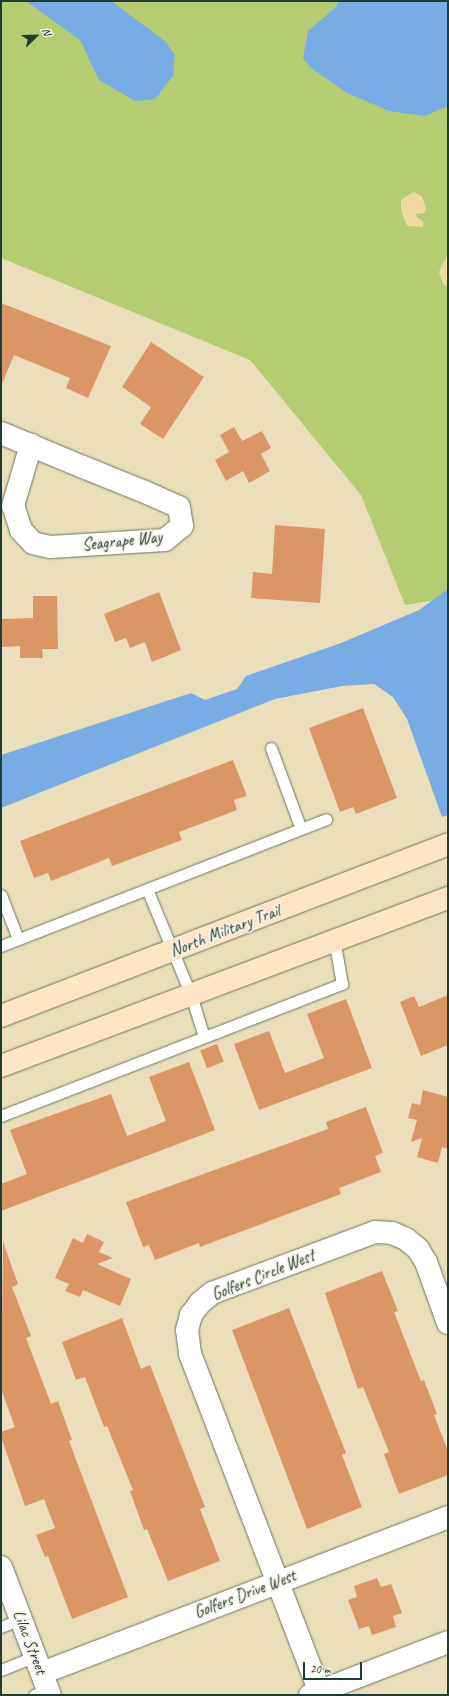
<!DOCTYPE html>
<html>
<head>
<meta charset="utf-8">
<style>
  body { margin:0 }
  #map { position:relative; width:449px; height:1696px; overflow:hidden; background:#ebdfbb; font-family:Caveat,sans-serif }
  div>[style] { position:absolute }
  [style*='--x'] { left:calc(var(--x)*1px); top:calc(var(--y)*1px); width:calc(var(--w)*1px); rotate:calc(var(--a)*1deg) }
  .green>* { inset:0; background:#b6cc71 }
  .sand>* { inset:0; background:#eeda9e }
  .water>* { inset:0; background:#77ace5 }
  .building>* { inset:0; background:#dc9665; transform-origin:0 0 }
  .roads { filter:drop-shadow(0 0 1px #667663) drop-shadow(0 0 1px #667663) }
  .lane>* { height:11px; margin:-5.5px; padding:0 5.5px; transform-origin:5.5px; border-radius:5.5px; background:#fff }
  .street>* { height:22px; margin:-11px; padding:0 11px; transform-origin:11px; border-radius:11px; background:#fff }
  .secondary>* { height:22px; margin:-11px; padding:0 11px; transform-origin:11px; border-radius:11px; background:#fde5c5 }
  span { translate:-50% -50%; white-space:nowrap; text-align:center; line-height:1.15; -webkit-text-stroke:3.5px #f7f3e8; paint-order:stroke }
  .street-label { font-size:17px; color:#1f3d34 }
  .frame { position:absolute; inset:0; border:2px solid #1f3d34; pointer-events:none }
  .north { position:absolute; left:16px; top:16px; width:40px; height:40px; -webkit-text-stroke:3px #f7f3e8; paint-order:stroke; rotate:67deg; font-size:11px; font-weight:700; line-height:16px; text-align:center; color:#1f3d34 }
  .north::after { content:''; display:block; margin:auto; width:14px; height:18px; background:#1f3d34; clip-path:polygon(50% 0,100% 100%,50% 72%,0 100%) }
  .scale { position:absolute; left:303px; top:1662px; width:59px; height:18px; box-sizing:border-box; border:2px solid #1f3d34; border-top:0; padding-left:5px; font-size:12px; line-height:14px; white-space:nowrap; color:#1f3d34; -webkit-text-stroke:3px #f7f3e8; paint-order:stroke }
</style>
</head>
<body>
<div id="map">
  <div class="green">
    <div style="clip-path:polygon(1px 1px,448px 1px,448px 598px,405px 605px,361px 495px,250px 360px,1px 258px)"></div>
  </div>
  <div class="sand">
    <div style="clip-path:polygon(413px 192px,422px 196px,426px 209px,424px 213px,416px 214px,417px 217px,424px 222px,422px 227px,407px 226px,401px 211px,401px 200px)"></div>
    <div style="clip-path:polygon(448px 254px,448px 286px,447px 286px,443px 284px,439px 272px)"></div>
  </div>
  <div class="water">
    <div style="clip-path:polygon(26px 1px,111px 1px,165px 41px,175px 55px,173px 76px,155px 99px,135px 101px,99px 80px,80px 40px)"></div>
    <div style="clip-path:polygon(339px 1px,448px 1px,448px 106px,425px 116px,389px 111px,347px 93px,311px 68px,303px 58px,308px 31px,335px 8px)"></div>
    <div style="clip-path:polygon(448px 589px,448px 815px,442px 817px,407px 719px,393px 697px,374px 684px,342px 686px,275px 699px,1px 808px,1px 755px,191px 693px,205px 700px,237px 689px,246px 676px,341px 643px,419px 610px)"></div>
  </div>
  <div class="building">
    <div style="clip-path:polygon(1px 303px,111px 346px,88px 398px,66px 388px,70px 378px,14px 355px,1px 386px)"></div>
    <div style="clip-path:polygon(151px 342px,204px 377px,163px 439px,140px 424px,151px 407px,122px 387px)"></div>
    <div style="clip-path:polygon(234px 427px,242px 441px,262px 431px,271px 448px,261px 454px,270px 471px,249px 483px,243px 471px,226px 481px,215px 460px,229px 452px,220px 435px)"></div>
    <div style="clip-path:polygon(275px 525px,325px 529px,320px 603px,251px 598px,253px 572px,272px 574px)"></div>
    <div style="clip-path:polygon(159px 592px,181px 650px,152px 662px,145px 642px,130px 648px,126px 638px,115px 642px,104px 614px)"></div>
    <div style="clip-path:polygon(33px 596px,57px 596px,58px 649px,42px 649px,43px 658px,20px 658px,20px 646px,1px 647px,1px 619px,33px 618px)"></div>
    <div style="clip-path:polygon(363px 708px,397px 798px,356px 814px,353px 807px,340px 812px,309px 728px)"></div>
    <div style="clip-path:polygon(233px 760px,247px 796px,234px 800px,237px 810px,179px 832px,182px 840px,112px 866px,109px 858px,51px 881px,48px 873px,34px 878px,20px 841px)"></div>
    <div style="clip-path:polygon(448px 995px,448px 1045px,421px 1056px,400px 1002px,414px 996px,419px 1007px)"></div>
    <div style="clip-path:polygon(346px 999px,372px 1068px,259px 1110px,234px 1044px,269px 1031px,285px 1073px,324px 1058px,307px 1014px)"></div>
    <div style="left:217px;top:1044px;width:19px;height:18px;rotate:69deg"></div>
    <div style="clip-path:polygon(189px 1062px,215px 1130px,1px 1211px,1px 1184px,27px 1174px,10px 1130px,111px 1094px,127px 1136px,166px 1121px,149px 1077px)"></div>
    <div style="clip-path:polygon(423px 1090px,448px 1097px,448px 1149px,442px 1147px,438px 1163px,417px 1157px,422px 1138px,411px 1142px,417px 1120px,408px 1118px,412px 1103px,420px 1105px)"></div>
    <div style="clip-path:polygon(366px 1107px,383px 1153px,375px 1156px,381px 1172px,339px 1188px,341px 1194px,200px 1247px,199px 1243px,155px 1260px,149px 1245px,143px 1247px,126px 1202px,328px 1129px,326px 1122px)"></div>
    <div style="clip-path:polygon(87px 1234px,104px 1242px,99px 1252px,113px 1258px,97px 1264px,131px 1279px,120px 1306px,83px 1290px,80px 1297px,65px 1291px,69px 1284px,55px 1278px,73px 1238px,83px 1243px)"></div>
    <div style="clip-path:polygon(3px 1242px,18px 1284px,12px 1287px,31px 1336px,26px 1338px,51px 1404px,58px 1401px,72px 1440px,69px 1441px,128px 1597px,72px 1619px,48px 1556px,45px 1557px,36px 1535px,55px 1528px,44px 1499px,25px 1506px,1px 1437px,1px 1432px,15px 1427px,1px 1389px)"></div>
    <div style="clip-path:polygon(382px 1271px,398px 1311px,394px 1312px,421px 1381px,424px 1380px,437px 1414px,434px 1415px,448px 1451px,448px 1475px,399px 1494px,384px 1454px,389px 1452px,363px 1387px,358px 1389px,325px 1293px)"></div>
    <div style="clip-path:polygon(289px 1308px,346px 1453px,342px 1455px,362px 1507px,307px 1529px,232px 1330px)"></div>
    <div style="clip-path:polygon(122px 1318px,141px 1369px,150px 1365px,205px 1507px,200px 1509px,220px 1561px,168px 1581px,147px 1529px,144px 1530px,130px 1491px,133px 1490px,107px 1426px,104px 1427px,85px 1377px,76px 1380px,62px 1342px)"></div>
    <div style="clip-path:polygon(377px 1578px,381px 1587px,391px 1584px,402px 1613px,393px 1616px,396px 1627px,372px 1635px,369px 1626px,359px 1629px,348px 1600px,357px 1597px,354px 1586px)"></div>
  </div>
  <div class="roads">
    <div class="lane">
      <div style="--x:271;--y:748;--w:86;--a:69.7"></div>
      <div style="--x:147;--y:889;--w:115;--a:67.5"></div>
      <div style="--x:191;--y:995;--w:44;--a:72.8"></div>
      <div style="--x:1;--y:895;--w:47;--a:68.9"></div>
      <div style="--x:1;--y:946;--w:349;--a:-21.3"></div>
      <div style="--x:1;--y:1116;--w:366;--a:-21.2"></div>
      <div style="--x:342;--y:984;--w:46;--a:-100.1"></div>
      <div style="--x:1;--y:1627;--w:22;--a:-22"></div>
      <div style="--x:1;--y:1670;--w:37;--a:-22"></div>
      <div style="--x:34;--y:1695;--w:15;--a:-23"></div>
    </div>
    <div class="street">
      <div style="--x:1;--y:433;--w:89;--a:22.5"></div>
      <div style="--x:83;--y:467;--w:67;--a:22"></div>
      <div style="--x:145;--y:492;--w:37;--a:24"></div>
      <div style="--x:179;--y:507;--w:19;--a:81"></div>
      <div style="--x:182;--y:526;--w:22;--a:141"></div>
      <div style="--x:165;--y:540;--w:115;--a:176.5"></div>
      <div style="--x:50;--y:547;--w:17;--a:-167"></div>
      <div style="--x:33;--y:543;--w:18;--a:-133"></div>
      <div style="--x:21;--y:530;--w:25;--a:-108"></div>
      <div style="--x:13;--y:506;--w:64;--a:-73.6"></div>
      <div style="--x:1;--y:1567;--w:137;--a:69.1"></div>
      <div style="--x:42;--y:1673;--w:435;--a:-21"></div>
      <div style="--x:310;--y:1695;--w:148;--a:-21"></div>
      <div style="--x:321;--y:1695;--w:365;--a:-111"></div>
      <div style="--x:190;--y:1354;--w:24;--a:-97"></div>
      <div style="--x:187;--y:1330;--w:16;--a:-75"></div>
      <div style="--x:191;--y:1315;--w:15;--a:-53"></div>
      <div style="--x:200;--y:1303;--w:16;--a:-40"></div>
      <div style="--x:212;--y:1293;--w:174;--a:-20.5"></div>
      <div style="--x:375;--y:1232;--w:17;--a:3"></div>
      <div style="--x:392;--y:1233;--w:15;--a:23"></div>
      <div style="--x:406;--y:1239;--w:16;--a:40"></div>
      <div style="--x:418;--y:1249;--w:15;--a:58"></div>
      <div style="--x:426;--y:1262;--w:65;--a:70.2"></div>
    </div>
    <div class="secondary">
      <div style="--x:1;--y:1016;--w:479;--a:-21"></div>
      <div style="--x:1;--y:1066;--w:478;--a:-20.6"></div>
    </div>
  </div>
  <div class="street-label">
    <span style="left:122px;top:541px;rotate:-6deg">Seagrape Way</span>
    <span style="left:225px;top:931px;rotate:-21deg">North Military Trail</span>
    <span style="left:263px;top:1275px;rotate:-22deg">Golfers Circle West</span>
    <span style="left:245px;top:1594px;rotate:-21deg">Golfers Drive West</span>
    <span style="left:30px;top:1642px;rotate:69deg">Lilac Street</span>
  </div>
  <div class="frame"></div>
  <div class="north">N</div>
  <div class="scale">20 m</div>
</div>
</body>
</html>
